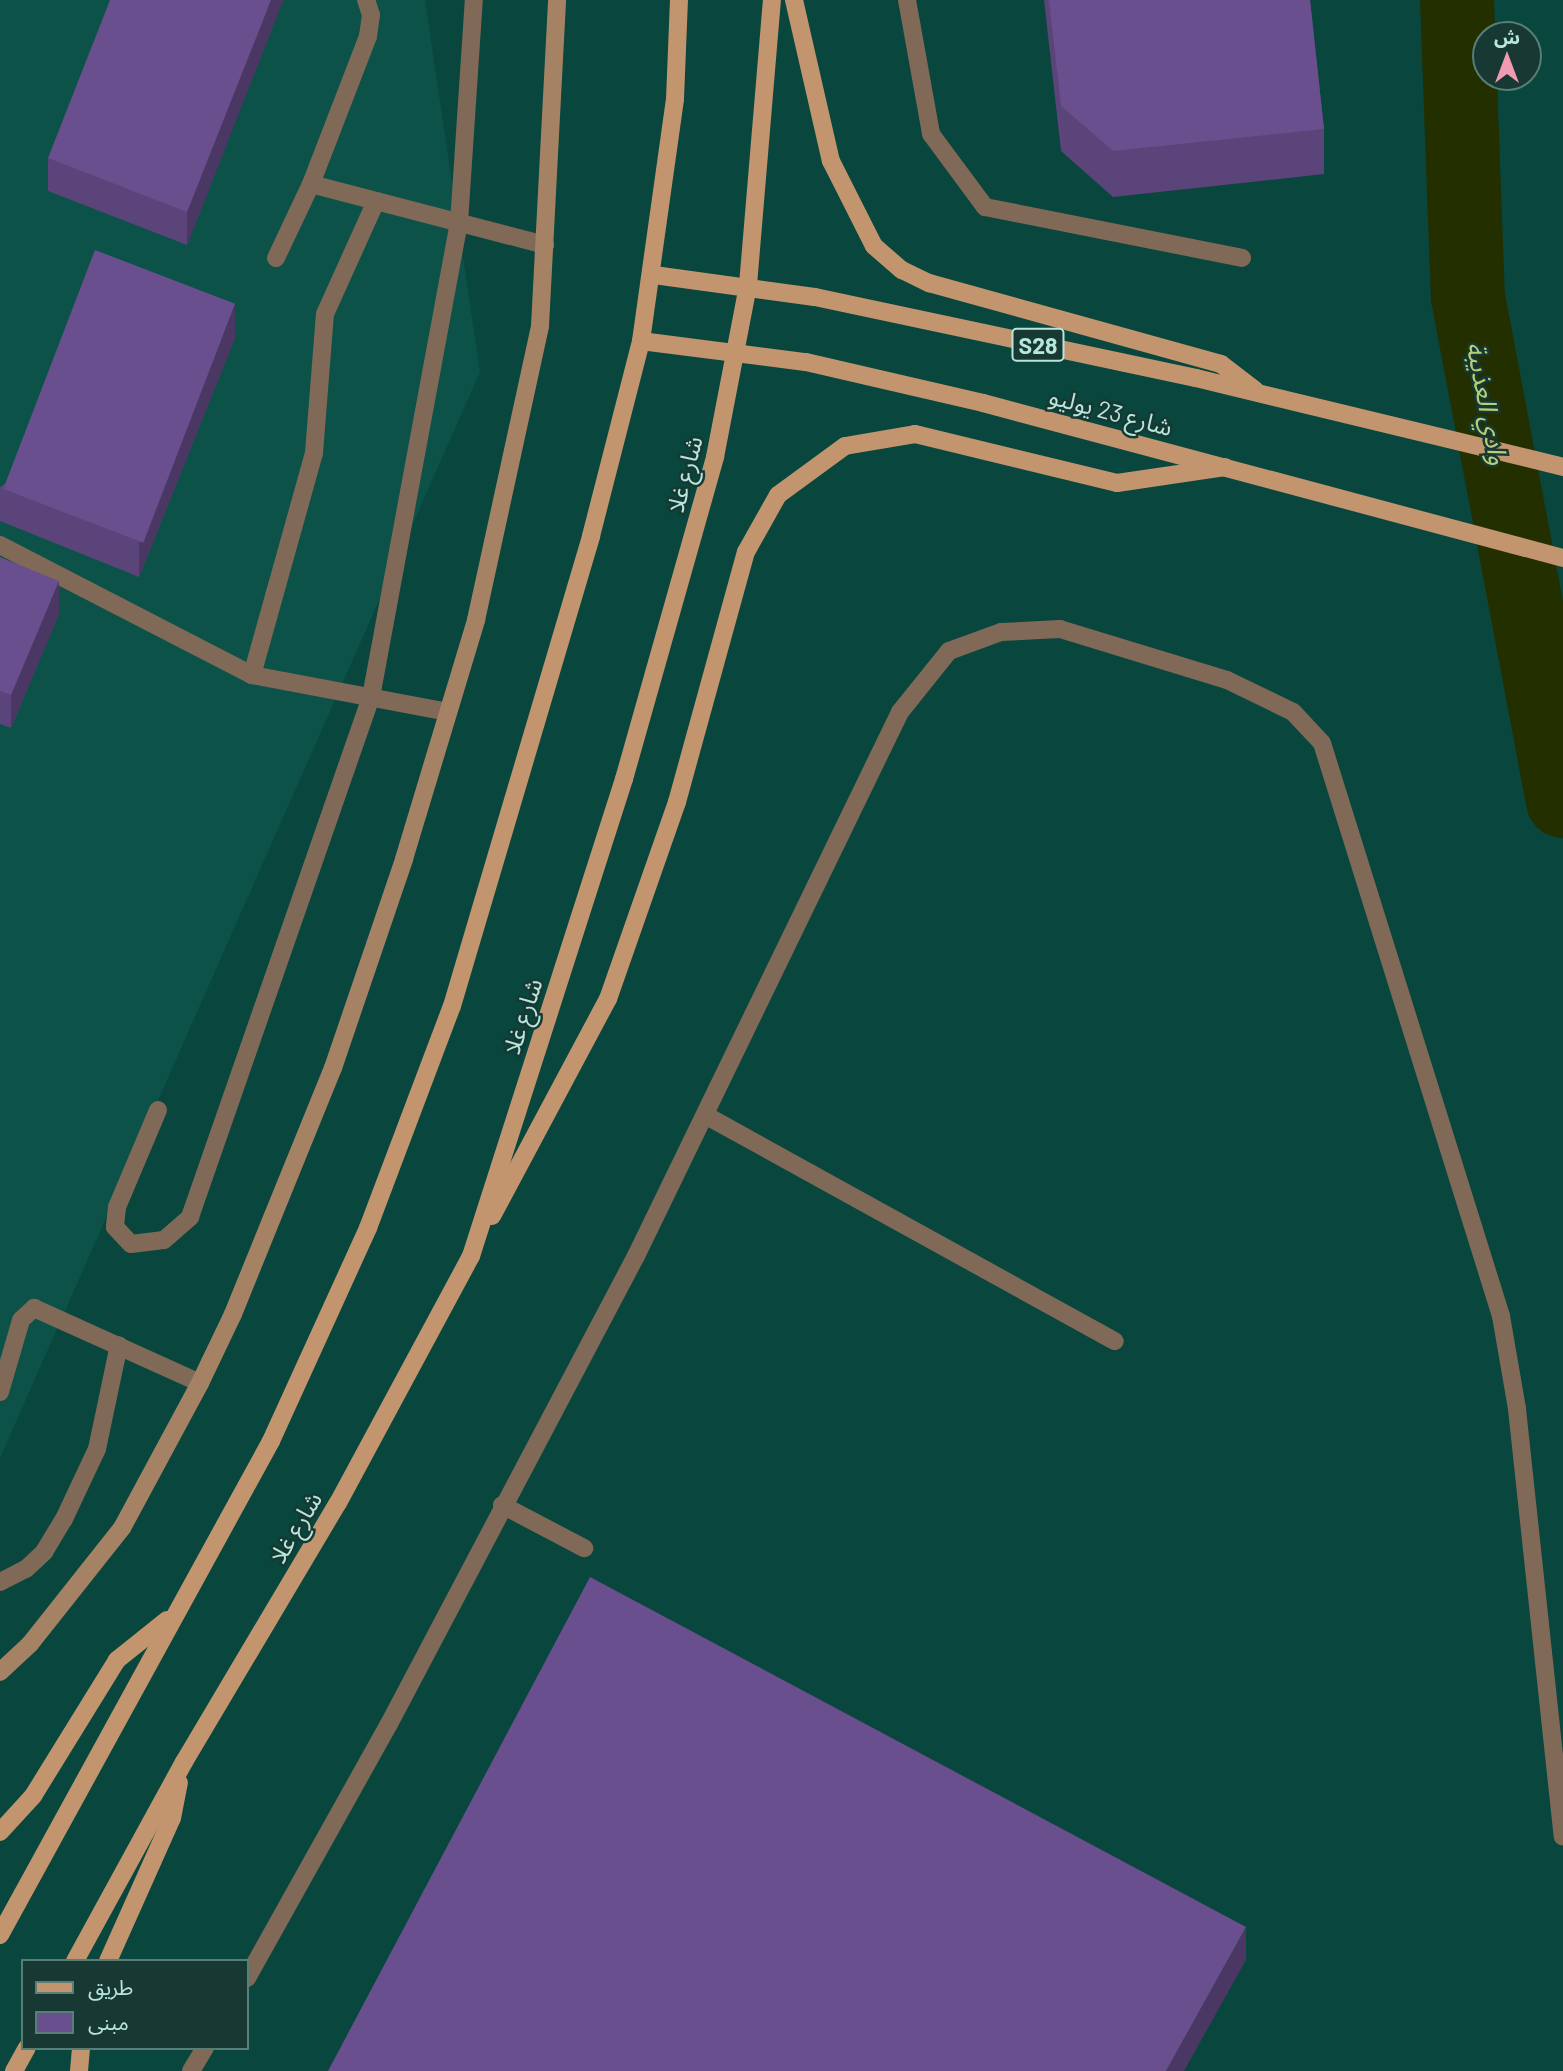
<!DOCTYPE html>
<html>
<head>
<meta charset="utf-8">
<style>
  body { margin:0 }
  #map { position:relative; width:1563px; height:2071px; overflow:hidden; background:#08463e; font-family:Barlow,"Noto Sans Arabic",sans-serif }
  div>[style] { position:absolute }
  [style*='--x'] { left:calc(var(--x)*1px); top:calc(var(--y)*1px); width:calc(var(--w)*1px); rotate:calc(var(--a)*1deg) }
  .built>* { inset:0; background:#0c5249 }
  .river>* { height:74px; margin:-37px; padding:0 37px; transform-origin:37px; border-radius:37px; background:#242f00 }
  .lane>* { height:18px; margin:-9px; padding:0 9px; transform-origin:9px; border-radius:9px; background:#806957 }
  .secondary>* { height:18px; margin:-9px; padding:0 9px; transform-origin:9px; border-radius:9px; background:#a58264 }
  .primary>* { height:18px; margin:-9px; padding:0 9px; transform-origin:9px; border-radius:9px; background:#c2956e }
  .wall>* { inset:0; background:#5a4479 }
  .shaded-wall>* { inset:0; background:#4a3763 }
  .building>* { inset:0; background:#694f8d; transform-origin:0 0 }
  span { translate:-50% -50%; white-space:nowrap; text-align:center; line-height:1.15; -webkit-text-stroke:5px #173833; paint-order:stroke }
  .shield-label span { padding:2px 5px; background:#173833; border:2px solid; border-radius:5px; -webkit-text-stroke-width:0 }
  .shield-label { font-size:23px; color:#b7e6dd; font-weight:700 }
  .street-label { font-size:24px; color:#b7e6dd }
  .water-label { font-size:26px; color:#b6cf76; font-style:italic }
  .legend { position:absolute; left:21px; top:1959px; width:228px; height:91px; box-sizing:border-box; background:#173833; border:2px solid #577e77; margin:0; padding:9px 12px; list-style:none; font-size:21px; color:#b7e6dd }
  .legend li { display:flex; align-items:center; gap:14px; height:35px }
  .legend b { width:35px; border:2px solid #577e77 }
  .north { position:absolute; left:1472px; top:21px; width:70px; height:70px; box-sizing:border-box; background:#173833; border:2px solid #577e77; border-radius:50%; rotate:0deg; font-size:19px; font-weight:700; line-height:28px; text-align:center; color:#b7e6dd }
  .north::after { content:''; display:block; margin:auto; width:24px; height:32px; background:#f19ab2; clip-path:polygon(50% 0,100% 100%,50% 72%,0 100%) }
</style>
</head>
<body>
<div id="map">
  <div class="built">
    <div style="clip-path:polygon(0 0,425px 0,480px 372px,0 1458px)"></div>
  </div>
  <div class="river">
    <div style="--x:1457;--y:0;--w:297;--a:87.9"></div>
    <div style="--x:1468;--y:297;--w:513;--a:79.33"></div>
  </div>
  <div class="lane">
    <div style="--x:907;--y:0;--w:136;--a:79.8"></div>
    <div style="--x:931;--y:134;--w:91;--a:53.5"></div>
    <div style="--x:985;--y:207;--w:262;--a:11.2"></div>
    <div style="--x:311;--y:184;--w:242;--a:14.6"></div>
    <div style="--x:276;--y:258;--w:82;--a:-64.7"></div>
    <div style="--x:311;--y:184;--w:159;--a:-68.9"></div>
    <div style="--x:368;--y:36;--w:21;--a:-82"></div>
    <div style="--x:371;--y:15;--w:16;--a:-108"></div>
    <div style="--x:0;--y:545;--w:284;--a:27.3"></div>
    <div style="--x:252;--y:675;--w:199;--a:10.7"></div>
    <div style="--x:252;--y:675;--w:230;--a:-74.4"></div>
    <div style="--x:314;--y:453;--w:139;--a:-85.5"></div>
    <div style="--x:325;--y:314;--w:124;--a:-65.7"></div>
    <div style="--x:158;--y:1110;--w:105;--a:112.9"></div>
    <div style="--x:117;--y:1207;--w:20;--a:96"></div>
    <div style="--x:115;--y:1227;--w:23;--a:47"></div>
    <div style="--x:131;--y:1244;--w:33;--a:-7"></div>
    <div style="--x:164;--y:1240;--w:35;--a:-41"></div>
    <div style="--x:190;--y:1217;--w:551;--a:-70.81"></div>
    <div style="--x:371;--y:697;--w:482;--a:-79.5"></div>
    <div style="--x:459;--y:223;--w:224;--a:-86.2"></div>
    <div style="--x:705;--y:1115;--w:468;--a:28.9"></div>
    <div style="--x:0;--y:1392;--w:75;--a:-73.7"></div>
    <div style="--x:21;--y:1320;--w:18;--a:-43"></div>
    <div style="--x:34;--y:1308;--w:182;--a:24.3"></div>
    <div style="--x:502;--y:1505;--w:93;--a:27.7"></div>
    <div style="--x:0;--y:1582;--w:29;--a:-27"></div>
    <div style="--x:26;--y:1569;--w:25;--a:-43"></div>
    <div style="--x:44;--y:1552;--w:39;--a:-59"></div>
    <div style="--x:64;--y:1519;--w:77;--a:-64.8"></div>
    <div style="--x:97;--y:1449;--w:106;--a:-78.1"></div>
    <div style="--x:247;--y:1978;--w:291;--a:-60.8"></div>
    <div style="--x:389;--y:1724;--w:529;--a:-62.18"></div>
    <div style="--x:636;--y:1256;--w:605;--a:-64.11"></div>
    <div style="--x:900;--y:712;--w:78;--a:-51.2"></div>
    <div style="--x:949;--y:651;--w:55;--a:-20.1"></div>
    <div style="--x:1001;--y:632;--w:59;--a:-2.9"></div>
    <div style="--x:1060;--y:629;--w:175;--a:17"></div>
    <div style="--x:1227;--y:680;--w:73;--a:25.9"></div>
    <div style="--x:1293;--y:712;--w:42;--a:46.9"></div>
    <div style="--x:1322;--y:743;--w:600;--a:72.65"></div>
    <div style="--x:1501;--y:1316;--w:94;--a:80.2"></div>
    <div style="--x:1517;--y:1409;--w:430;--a:83.9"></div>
    <div style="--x:191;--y:2071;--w:27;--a:-59"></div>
  </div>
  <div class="secondary">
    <div style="--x:0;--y:1672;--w:41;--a:-43"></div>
    <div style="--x:30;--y:1644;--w:148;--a:-51.6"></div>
    <div style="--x:122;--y:1528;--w:165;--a:-61.7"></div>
    <div style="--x:200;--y:1383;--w:76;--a:-64.4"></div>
    <div style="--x:233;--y:1314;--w:266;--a:-67.9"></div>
    <div style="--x:333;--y:1068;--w:221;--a:-71.2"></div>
    <div style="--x:404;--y:859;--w:250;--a:-73.2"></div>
    <div style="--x:476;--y:620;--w:301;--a:-77.7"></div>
    <div style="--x:540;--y:326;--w:326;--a:-87"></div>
  </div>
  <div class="primary">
    <div style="--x:794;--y:0;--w:165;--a:77.1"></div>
    <div style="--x:831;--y:161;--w:95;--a:63.2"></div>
    <div style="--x:874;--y:246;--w:37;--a:41"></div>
    <div style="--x:902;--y:270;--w:30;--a:26"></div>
    <div style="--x:929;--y:283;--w:303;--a:15.5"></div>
    <div style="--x:1221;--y:364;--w:43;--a:37.4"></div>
    <div style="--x:654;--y:275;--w:162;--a:7.8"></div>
    <div style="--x:815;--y:297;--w:390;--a:12"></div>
    <div style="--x:1196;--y:378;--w:378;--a:13.6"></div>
    <div style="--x:641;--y:341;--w:166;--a:7.3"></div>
    <div style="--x:806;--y:362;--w:182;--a:13"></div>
    <div style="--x:983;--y:403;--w:600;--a:14.96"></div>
    <div style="--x:492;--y:1216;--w:246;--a:-61.9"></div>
    <div style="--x:608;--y:999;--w:209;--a:-70.7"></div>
    <div style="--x:677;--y:802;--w:259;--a:-74.6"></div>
    <div style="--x:746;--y:552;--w:65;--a:-60.7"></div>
    <div style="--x:778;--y:495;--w:83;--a:-36.2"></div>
    <div style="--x:845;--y:446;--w:71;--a:-9.7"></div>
    <div style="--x:915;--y:434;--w:208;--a:13.6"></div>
    <div style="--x:1117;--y:483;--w:109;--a:-8.4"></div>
    <div style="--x:0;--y:1832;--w:49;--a:-47.5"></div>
    <div style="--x:33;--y:1796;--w:160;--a:-58.3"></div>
    <div style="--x:117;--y:1660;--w:64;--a:-38.7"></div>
    <div style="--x:0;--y:1935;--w:563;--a:-61.25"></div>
    <div style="--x:271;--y:1441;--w:234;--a:-65.5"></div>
    <div style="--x:368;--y:1228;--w:237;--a:-69.3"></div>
    <div style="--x:452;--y:1006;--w:490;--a:-73.5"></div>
    <div style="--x:591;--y:536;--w:201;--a:-75.6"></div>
    <div style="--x:641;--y:341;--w:244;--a:-82"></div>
    <div style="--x:675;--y:99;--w:99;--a:-87.7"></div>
    <div style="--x:75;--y:1961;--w:227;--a:-61.3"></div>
    <div style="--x:184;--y:1762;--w:301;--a:-59.3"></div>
    <div style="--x:338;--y:1503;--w:281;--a:-61.7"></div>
    <div style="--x:471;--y:1256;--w:501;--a:-72.22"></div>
    <div style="--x:624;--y:779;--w:335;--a:-74.2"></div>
    <div style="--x:715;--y:457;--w:175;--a:-79.1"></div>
    <div style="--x:748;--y:285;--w:286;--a:-85.2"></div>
    <div style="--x:108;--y:1961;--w:157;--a:-65.9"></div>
    <div style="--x:172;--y:1818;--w:36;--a:-79"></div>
    <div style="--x:14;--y:2071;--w:26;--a:-61"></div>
    <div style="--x:79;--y:2071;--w:23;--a:-85"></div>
  </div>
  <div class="wall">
    <div style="clip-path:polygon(283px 0,187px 245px,48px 191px,48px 158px)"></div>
    <div style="clip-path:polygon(1044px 0,1310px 0,1324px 129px,1324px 174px,1113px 197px,1061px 151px)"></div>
    <div style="clip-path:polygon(235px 338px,139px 577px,0 521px,0 487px)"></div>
    <div style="clip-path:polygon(0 557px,59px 614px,11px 728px,0 724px)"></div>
  </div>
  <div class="shaded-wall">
    <div style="clip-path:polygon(271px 0,283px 0,283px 1px,187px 245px,187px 212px)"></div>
    <div style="clip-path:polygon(235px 305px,235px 338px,139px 577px,139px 544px)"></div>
    <div style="clip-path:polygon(59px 581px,59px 614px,11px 728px,11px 695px)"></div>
    <div style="clip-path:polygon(1246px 1927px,1246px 1960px,1184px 2071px,1166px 2071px)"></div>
  </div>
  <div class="building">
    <div style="clip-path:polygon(110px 0,271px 0,187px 212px,48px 158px)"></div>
    <div style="clip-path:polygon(1049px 0,1310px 0,1324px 129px,1113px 151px,1061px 106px)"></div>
    <div style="left:95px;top:250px;width:150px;height:256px;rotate:21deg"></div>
    <div style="clip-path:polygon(0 557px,59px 581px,11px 695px,0 691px)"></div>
    <div style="clip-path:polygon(590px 1577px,1246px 1927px,1166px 2071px,328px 2071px)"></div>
  </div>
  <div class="shield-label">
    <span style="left:1038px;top:345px">S28</span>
  </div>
  <div class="street-label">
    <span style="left:1111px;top:411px;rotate:15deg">شارع 23 يوليو</span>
    <span style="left:684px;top:474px;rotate:-75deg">شارع غلا</span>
    <span style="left:522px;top:1016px;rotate:-72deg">شارع غلا</span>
    <span style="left:295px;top:1527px;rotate:-59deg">شارع غلا</span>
  </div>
  <div class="water-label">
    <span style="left:1488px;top:403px;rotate:79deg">وادي العذيبة</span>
  </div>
  <ul class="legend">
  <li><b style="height:9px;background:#c2956e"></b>طريق</li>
  <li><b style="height:19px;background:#694f8d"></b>مبنى</li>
  </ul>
  <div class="north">ش</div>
</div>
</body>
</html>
